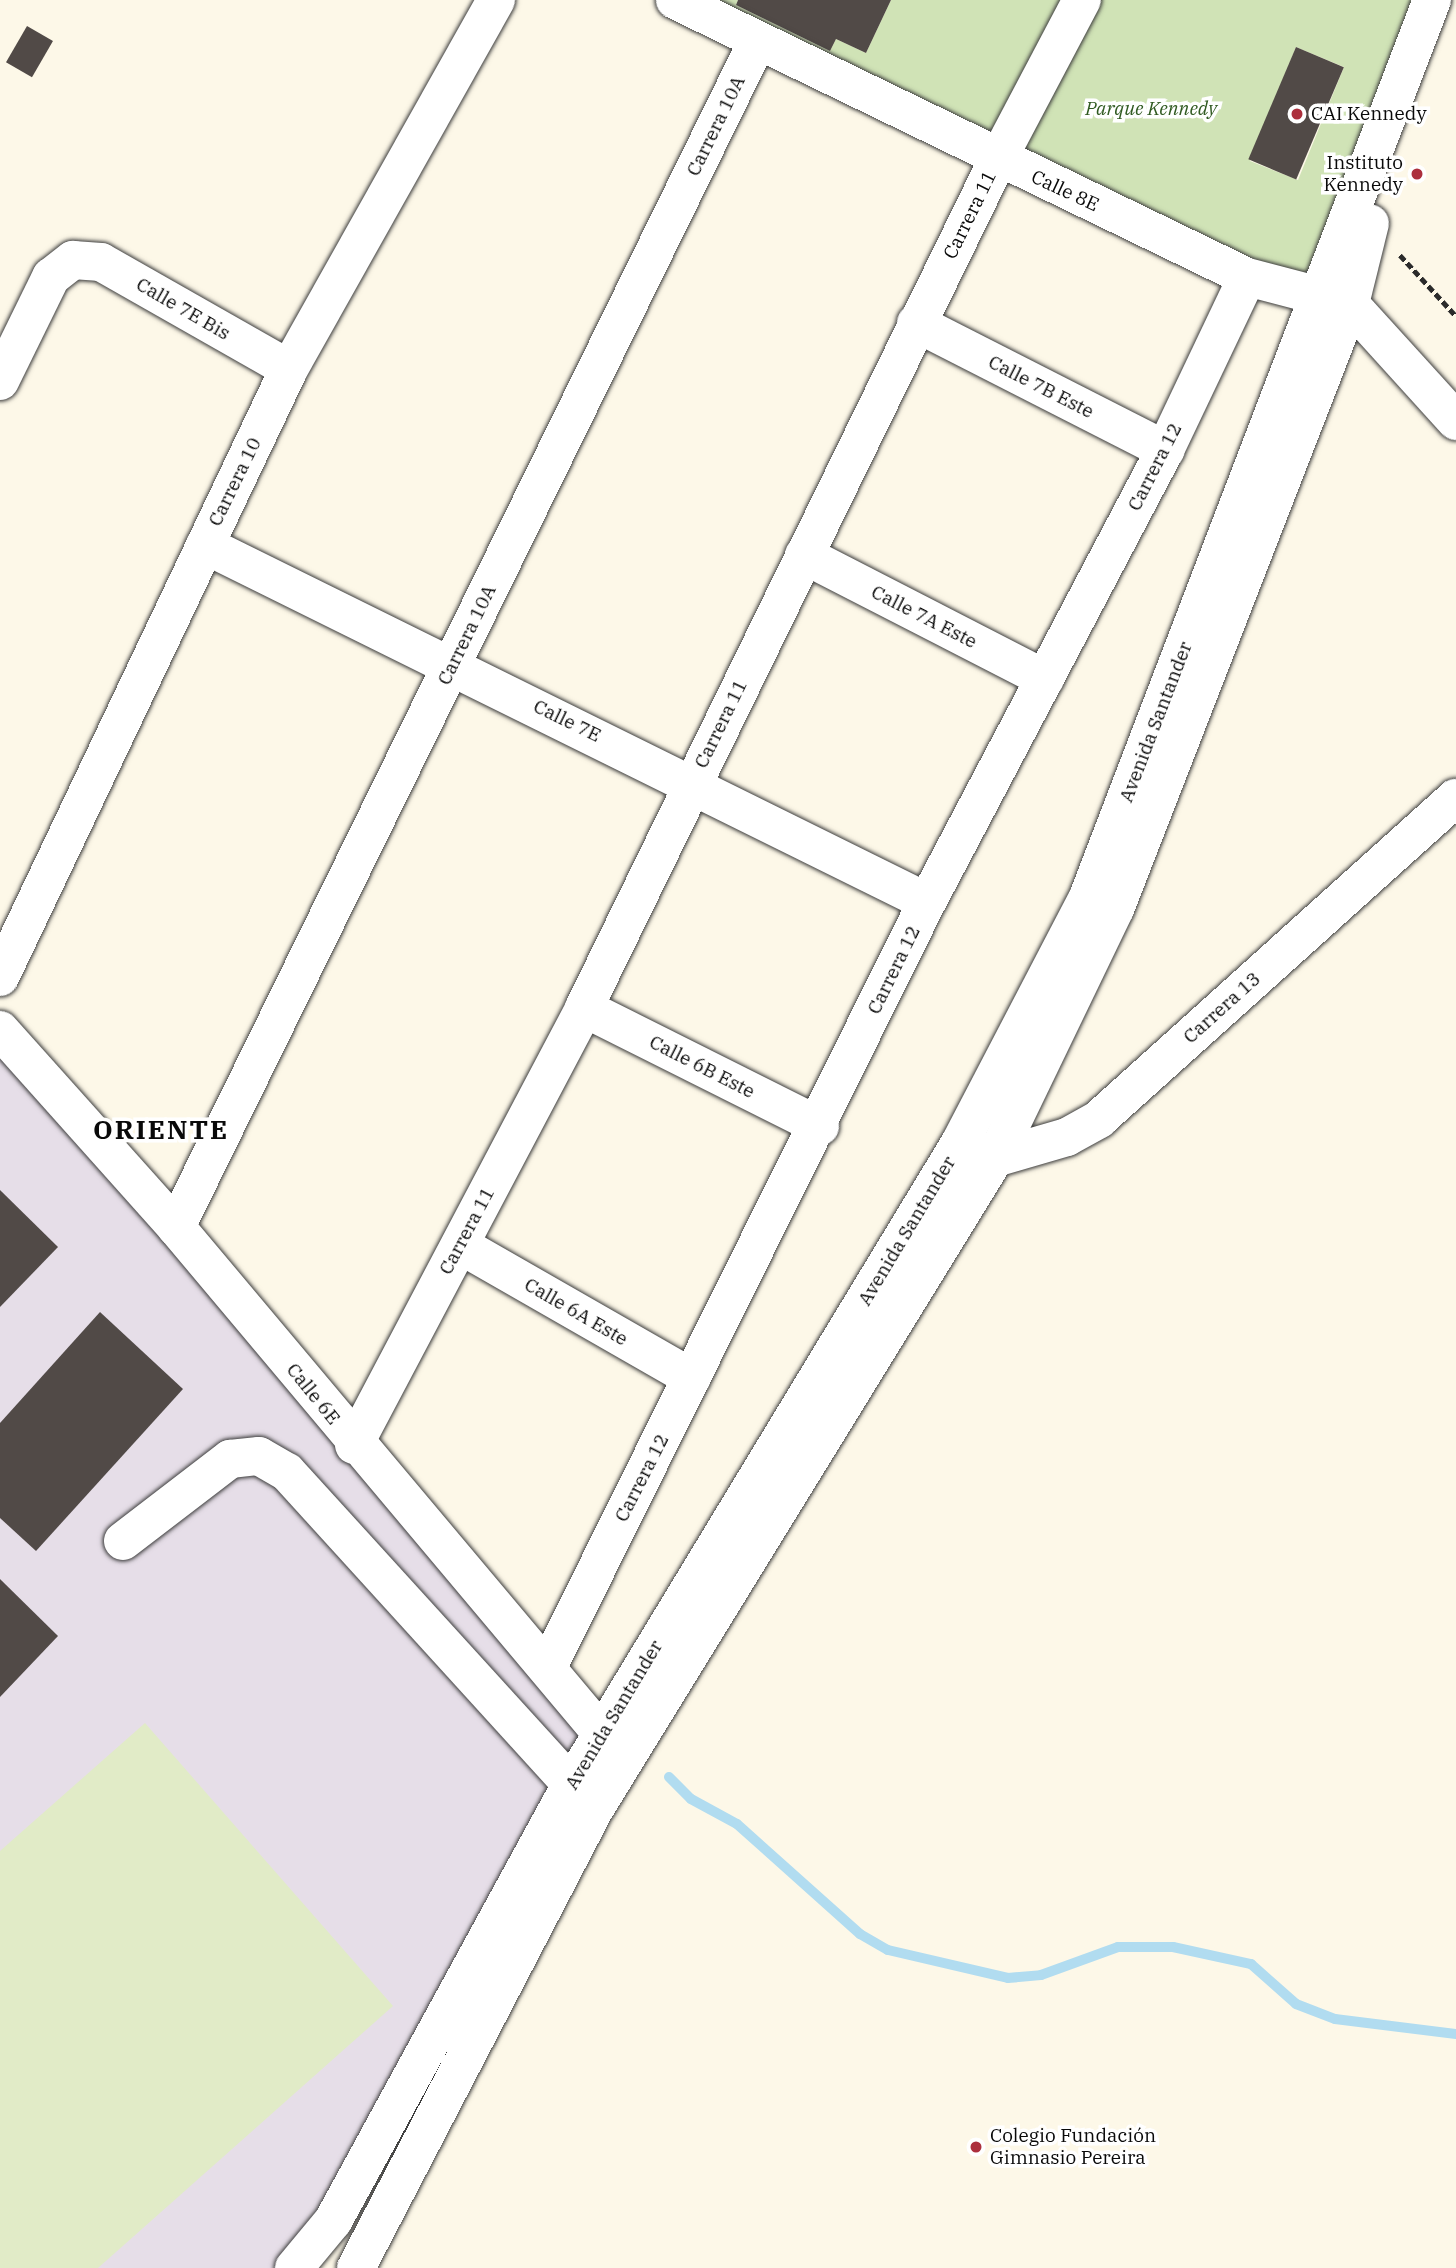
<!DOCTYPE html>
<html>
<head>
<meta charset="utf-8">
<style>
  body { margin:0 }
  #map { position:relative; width:1456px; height:2268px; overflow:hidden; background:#fdf8e8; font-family:"IBM Plex Serif",serif }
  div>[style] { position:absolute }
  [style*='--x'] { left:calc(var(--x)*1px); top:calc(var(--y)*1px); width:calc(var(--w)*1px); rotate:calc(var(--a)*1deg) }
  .industrial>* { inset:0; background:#e6dee8 }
  .green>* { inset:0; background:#d0e3b6 }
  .pitch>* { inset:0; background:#e1ebc7 }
  .stream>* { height:10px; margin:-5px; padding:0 5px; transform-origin:5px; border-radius:5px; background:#b1dcf0 }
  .building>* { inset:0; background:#514a47; transform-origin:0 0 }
  .path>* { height:4.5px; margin-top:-2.25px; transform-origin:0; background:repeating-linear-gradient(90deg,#2b2b2b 0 7px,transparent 0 10.5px) }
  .roads { filter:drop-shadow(0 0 2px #3c3c3c) drop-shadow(0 0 2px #3c3c3c) }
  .minor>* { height:38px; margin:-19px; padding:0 19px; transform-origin:19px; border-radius:19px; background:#fff }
  .dots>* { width:19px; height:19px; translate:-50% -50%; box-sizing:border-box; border:4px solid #fff; border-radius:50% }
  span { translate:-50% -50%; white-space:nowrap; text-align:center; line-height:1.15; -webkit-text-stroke:7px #fff; paint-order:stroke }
  .park-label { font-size:19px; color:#305a21; font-style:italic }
  .poi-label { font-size:19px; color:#090909 }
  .left { translate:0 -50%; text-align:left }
  .right { translate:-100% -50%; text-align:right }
  .street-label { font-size:19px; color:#090909 }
  .district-label { font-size:26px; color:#090909; font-weight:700; letter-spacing:2px }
</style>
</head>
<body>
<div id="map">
  <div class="industrial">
    <div style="clip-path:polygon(0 1030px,603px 1732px,294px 2268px,0 2268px)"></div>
  </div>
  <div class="green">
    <div style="clip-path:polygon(evenodd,675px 0,738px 0,736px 5px,830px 51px,836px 39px,866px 53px,891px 0,1432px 0,1322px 296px,675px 0,1296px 47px,1344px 67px,1298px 180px,1250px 161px,1296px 47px)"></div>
  </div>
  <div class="pitch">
    <div style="clip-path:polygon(145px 1723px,393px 2006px,98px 2268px,0 2268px,0 1851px)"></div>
  </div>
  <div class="stream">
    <div style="--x:669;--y:1777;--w:31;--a:45"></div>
    <div style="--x:691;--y:1799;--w:52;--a:28.5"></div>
    <div style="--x:737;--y:1824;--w:165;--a:41.8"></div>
    <div style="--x:860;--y:1934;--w:32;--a:30"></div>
    <div style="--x:888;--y:1950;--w:123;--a:13.1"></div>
    <div style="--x:1008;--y:1978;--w:33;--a:-5"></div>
    <div style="--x:1041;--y:1975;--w:82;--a:-20"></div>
    <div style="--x:1118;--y:1947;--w:55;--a:0"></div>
    <div style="--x:1173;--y:1947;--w:80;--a:12.3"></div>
    <div style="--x:1251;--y:1964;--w:60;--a:41.6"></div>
    <div style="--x:1296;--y:2004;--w:42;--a:21"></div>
    <div style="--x:1335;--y:2019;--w:122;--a:7.1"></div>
  </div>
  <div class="building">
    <div style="clip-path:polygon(738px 0,891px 0,866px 53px,836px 39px,830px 51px,736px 5px)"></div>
    <div style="left:27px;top:26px;width:30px;height:42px;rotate:30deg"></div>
    <div style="left:1296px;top:47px;width:52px;height:122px;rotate:23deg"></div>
    <div style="clip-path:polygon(0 1190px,58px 1247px,0 1307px)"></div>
    <div style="clip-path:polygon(100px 1312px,183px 1389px,36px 1551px,0 1518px,0 1423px)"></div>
    <div style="clip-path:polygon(0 1579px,58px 1636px,0 1697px)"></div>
  </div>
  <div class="path">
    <div style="--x:1400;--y:255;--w:83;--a:47.4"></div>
  </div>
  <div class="roads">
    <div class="minor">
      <div style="--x:675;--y:0;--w:636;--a:25.84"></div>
      <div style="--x:1247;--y:277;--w:106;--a:14.7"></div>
      <div style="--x:1350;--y:304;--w:158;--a:47.8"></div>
      <div style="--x:916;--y:323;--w:280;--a:27"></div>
      <div style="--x:0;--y:381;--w:116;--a:-63.9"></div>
      <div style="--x:51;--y:277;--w:28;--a:-38"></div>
      <div style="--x:73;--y:260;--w:28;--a:4"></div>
      <div style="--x:101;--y:262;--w:216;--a:29.6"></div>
      <div style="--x:205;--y:545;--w:805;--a:26.31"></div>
      <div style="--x:804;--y:555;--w:271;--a:27.2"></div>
      <div style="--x:0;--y:977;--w:673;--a:-64.58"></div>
      <div style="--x:289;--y:369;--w:423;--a:-60.7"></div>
      <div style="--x:584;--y:1008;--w:264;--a:26.6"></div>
      <div style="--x:0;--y:1030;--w:264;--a:48.2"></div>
      <div style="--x:176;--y:1227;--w:686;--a:49.97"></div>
      <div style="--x:981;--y:1152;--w:15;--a:23"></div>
      <div style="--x:995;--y:1158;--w:75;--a:-16.3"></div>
      <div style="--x:1067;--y:1137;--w:37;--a:-29"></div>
      <div style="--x:1099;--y:1119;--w:480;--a:-42"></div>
      <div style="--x:176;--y:1227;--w:1320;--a:-63.88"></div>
      <div style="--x:460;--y:1245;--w:267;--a:29.8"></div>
      <div style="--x:354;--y:1445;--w:494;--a:-62.2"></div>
      <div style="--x:584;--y:1008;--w:945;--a:-64"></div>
      <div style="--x:998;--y:159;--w:180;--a:-62.2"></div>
      <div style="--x:123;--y:1541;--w:135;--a:-37.5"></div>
      <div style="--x:230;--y:1459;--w:29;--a:-6"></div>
      <div style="--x:259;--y:1456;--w:32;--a:30"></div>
      <div style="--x:287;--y:1472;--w:447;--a:47.7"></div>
      <div style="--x:548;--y:1667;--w:854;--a:-63.65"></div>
      <div style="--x:927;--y:902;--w:511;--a:-62.23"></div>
      <div style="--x:1165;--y:450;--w:191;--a:-64.6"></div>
      <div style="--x:294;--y:2268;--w:61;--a:-50.3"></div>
      <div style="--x:333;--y:2221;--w:497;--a:-61.4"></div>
      <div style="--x:571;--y:1785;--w:751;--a:-58.79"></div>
      <div style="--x:960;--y:1143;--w:277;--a:-62.5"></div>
      <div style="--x:1088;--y:897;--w:961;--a:-69.02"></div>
      <div style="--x:356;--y:2268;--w:516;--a:-62.54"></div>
      <div style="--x:594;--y:1810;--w:765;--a:-58.41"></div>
      <div style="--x:995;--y:1158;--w:276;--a:-64.3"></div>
      <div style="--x:1115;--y:909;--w:649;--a:-68.77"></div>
      <div style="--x:1350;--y:304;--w:83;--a:-76.1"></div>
    </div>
  </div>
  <div class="dots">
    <div style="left:1297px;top:114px;background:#ac2f3c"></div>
    <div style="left:1417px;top:174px;background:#ac2f3c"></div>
    <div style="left:976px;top:2147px;background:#ac2f3c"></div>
  </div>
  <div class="park-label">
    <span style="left:1151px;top:109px">Parque Kennedy</span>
  </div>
  <div class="poi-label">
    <span class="left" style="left:1311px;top:114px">CAI Kennedy</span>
    <span class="right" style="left:1403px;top:174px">Instituto<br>Kennedy</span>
    <span class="left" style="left:990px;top:2147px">Colegio Fundación<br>Gimnasio Pereira</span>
  </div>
  <div class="street-label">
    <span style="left:716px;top:126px;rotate:-64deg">Carrera 10A</span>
    <span style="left:1065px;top:191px;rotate:25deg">Calle 8E</span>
    <span style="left:970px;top:215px;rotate:-64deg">Carrera 11</span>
    <span style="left:183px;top:309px;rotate:30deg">Calle 7E Bis</span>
    <span style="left:1041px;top:387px;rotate:27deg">Calle 7B Este</span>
    <span style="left:1155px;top:467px;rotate:-63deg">Carrera 12</span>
    <span style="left:235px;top:482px;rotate:-64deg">Carrera 10</span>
    <span style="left:924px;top:617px;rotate:27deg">Calle 7A Este</span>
    <span style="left:467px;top:635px;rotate:-64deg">Carrera 10A</span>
    <span style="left:567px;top:721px;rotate:26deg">Calle 7E</span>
    <span style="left:1156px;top:722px;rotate:-69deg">Avenida Santander</span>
    <span style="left:721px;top:724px;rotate:-64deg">Carrera 11</span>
    <span style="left:894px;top:970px;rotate:-64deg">Carrera 12</span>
    <span style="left:1222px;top:1008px;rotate:-42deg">Carrera 13</span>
    <span style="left:702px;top:1067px;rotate:27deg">Calle 6B Este</span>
    <span style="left:467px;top:1231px;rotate:-62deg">Carrera 11</span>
    <span style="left:907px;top:1231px;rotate:-59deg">Avenida Santander</span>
    <span style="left:576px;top:1312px;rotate:30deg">Calle 6A Este</span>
    <span style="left:313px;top:1394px;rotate:51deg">Calle 6E</span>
    <span style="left:642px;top:1478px;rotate:-63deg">Carrera 12</span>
    <span style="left:614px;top:1715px;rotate:-59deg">Avenida Santander</span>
  </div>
  <div class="district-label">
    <span style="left:161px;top:1130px">ORIENTE</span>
  </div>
</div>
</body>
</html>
